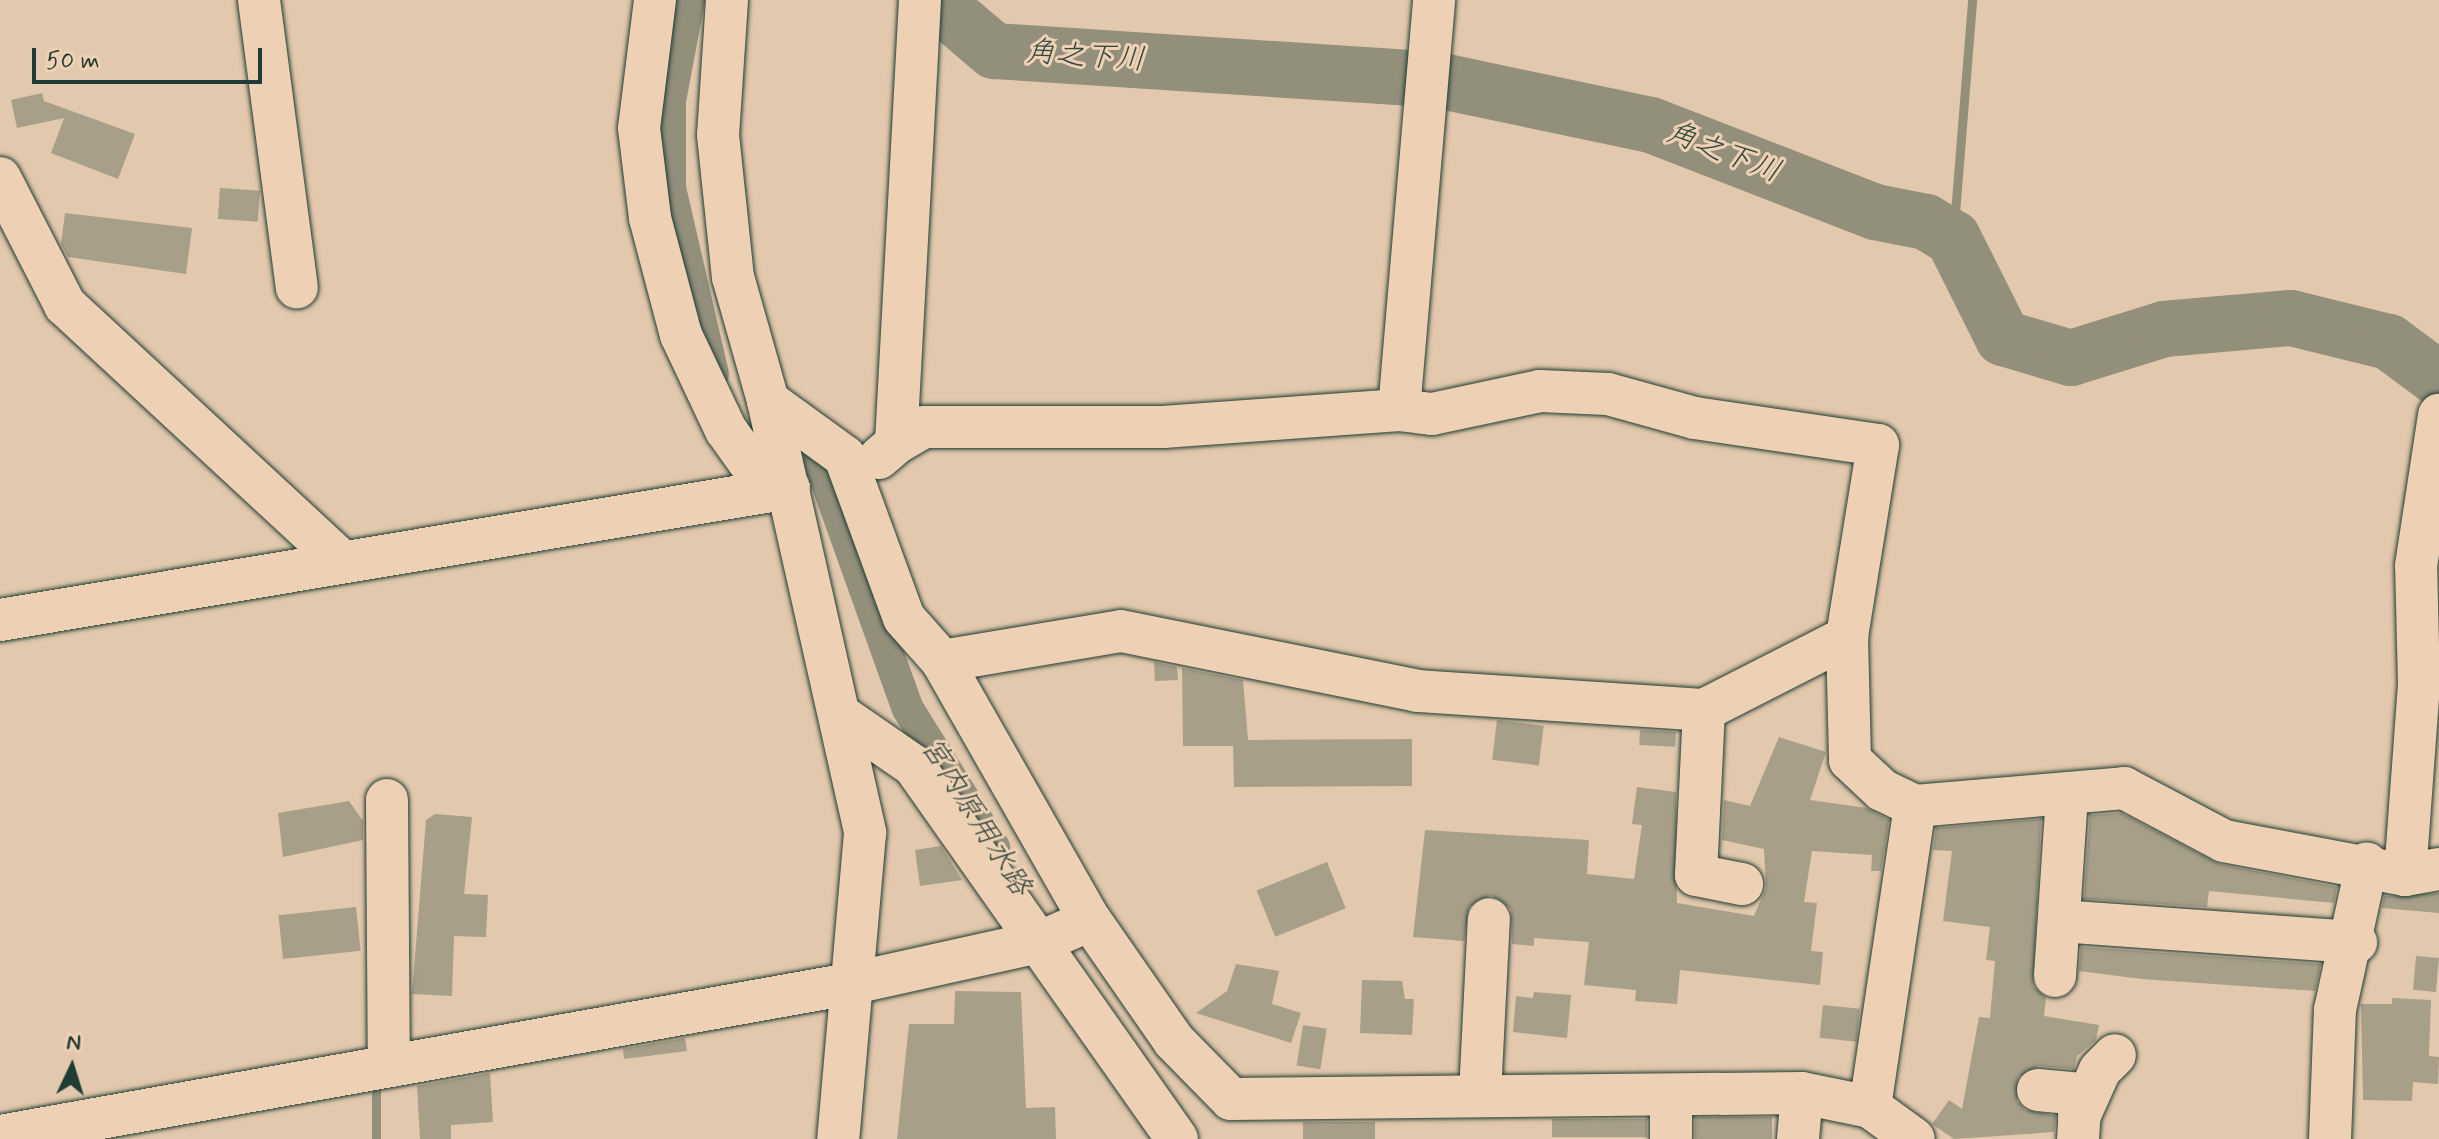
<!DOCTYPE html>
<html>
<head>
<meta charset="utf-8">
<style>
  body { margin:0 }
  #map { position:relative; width:2439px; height:1139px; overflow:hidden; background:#e2c8ac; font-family:Mynerve,"Klee One",sans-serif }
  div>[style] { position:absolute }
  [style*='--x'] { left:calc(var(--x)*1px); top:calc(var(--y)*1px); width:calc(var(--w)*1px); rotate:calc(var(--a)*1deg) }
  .stream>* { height:9px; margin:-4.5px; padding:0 4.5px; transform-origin:4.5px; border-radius:4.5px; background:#928f7b }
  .canal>* { height:32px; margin:-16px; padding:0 16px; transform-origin:16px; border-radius:16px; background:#928f7b }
  .river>* { height:56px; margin:-28px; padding:0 28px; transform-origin:28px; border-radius:28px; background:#928f7b }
  .building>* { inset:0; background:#a89f89; transform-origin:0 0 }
  .roads { filter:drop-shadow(0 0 2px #1f3d34) drop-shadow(0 0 2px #1f3d34) }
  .minor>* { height:42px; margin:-21px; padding:0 21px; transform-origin:21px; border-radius:21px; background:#eed1b4 }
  span { translate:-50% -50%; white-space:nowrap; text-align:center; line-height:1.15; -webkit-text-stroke:6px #eed1b4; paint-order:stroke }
  .water-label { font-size:30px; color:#30493f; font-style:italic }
  .north { position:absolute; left:32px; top:1027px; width:80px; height:80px; -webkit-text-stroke:6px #eed1b4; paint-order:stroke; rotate:4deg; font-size:22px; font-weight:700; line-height:32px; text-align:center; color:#1f3d34 }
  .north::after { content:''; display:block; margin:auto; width:28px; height:36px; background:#1f3d34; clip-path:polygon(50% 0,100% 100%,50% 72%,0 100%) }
  .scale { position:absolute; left:32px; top:48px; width:230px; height:36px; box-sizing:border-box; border:4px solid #1f3d34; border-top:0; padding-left:10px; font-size:24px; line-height:28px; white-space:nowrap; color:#1f3d34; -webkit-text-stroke:6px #eed1b4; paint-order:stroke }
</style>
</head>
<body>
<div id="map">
  <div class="stream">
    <div style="--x:1953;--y:238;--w:239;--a:-85.4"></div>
    <div style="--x:376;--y:1081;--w:58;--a:90"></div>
  </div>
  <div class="canal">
    <div style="--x:689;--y:0;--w:103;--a:100.7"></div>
    <div style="--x:670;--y:101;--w:87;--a:90"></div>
    <div style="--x:670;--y:188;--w:191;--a:77"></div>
    <div style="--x:819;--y:461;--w:263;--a:70.3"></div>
    <div style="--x:908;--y:709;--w:163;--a:58.1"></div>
  </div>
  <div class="river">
    <div style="--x:934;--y:0;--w:79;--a:40.4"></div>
    <div style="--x:994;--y:51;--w:444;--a:3.7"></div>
    <div style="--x:1437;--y:80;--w:219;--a:11.9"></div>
    <div style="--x:1651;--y:125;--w:240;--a:21.2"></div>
    <div style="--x:1875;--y:212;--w:52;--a:11.1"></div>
    <div style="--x:1926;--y:222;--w:31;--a:31"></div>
    <div style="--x:1953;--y:238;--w:112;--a:63.4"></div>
    <div style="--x:2003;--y:338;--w:71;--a:16.4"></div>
    <div style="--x:2071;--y:358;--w:97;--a:-17.3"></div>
    <div style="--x:2164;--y:329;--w:127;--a:-5"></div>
    <div style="--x:2291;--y:318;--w:101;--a:13.8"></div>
    <div style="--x:2389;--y:342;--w:62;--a:36.5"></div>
  </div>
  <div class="building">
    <div style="clip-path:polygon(42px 93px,44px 101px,135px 134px,118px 179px,51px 153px,64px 118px,17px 128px,11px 100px)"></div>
    <div style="left:220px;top:188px;width:40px;height:31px;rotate:4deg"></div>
    <div style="clip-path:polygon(65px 213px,192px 228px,186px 274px,68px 257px,61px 244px)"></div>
    <div style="clip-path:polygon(1154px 662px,1177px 667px,1178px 680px,1155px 681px)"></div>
    <div style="clip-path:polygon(1182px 668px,1243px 680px,1248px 740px,1412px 739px,1412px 786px,1234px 787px,1233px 746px,1183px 746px)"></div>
    <div style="left:1497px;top:720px;width:47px;height:40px;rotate:7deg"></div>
    <div style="left:1640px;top:730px;width:36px;height:15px;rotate:3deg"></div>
    <div style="clip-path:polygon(1779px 737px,1826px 752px,1810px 800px,1867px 808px,1889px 820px,1881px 871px,1871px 871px,1872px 855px,1812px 851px,1804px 902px,1817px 903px,1811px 951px,1823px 952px,1820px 985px,1680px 970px,1677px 1004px,1635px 1001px,1636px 990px,1584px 985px,1589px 942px,1534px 938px,1534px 946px,1512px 944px,1511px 909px,1491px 895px,1469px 907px,1464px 941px,1413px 937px,1425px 830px,1589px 840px,1587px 874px,1634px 879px,1642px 825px,1632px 824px,1637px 787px,1676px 792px,1677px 903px,1754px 916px,1766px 888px,1764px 849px,1722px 840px,1724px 800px,1750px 806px)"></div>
    <div style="clip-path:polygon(349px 801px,363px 821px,363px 840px,283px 857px,278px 813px)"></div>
    <div style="clip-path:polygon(2121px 813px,2219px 864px,2337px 887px,2334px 903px,2209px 891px,2207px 907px,2084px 899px,2090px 815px)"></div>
    <div style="clip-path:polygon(435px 814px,472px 817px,464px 894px,488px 895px,486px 937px,454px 936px,452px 996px,412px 994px,426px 820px)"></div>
    <div style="clip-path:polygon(2041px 819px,2033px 986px,2046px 998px,2044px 1016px,2099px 1025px,2096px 1040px,2077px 1056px,2074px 1069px,2039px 1066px,2018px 1077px,2017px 1101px,2025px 1110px,2056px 1116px,2054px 1132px,1954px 1139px,1932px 1124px,1949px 1100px,1962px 1109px,1979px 1017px,1990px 1018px,1995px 961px,1986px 960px,1990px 927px,1943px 921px,1952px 851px,1933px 850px,1936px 828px)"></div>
    <div style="clip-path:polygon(941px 846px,962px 880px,920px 886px,915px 850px)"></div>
    <div style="left:1327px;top:862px;width:50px;height:76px;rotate:68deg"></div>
    <div style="clip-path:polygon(2439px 893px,2439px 913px,2382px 908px,2384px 896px)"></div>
    <div style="left:356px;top:907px;width:44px;height:78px;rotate:84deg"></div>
    <div style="clip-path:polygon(2081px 947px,2321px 964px,2315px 991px,2142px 979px,2079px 971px)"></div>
    <div style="left:2416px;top:956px;width:23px;height:34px;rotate:5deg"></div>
    <div style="clip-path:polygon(1236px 964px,1279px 971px,1272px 1004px,1301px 1013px,1291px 1043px,1196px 1013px,1227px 991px)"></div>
    <div style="clip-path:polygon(1362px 980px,1402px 981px,1405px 999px,1414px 999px,1412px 1035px,1360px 1033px)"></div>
    <div style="clip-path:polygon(955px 991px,1021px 992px,1026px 1108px,1055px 1107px,1056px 1139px,897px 1139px,909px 1024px,954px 1024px)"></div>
    <div style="clip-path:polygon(1534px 992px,1571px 995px,1567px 1038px,1513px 1032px,1516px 996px,1533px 998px)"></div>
    <div style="clip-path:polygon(2392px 998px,2431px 1000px,2429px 1056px,2439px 1057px,2438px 1084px,2413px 1082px,2412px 1101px,2363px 1100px,2361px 1004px,2392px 1004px)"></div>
    <div style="left:1823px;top:1005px;width:37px;height:33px;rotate:6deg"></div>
    <div style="left:1303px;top:1025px;width:24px;height:41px;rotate:9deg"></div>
    <div style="clip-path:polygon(685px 1038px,687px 1051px,624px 1059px,623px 1049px)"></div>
    <div style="clip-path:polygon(490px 1073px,493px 1122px,451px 1125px,451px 1139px,420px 1139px,417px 1086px)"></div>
    <div style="left:1772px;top:1117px;width:22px;height:77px;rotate:90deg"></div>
    <div style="left:1647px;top:1119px;width:18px;height:95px;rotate:90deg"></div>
    <div style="left:1303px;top:1122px;width:72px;height:17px"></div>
  </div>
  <div class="roads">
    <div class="minor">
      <div style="--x:259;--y:0;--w:290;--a:82.5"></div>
      <div style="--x:655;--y:0;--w:129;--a:97.1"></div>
      <div style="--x:639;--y:128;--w:91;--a:83"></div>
      <div style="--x:650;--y:218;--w:121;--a:75.2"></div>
      <div style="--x:681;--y:335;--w:105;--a:64.7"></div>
      <div style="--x:726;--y:430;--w:74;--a:54.4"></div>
      <div style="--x:727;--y:0;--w:135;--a:93.8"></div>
      <div style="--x:718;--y:135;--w:143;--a:84"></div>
      <div style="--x:733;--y:277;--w:129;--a:74.2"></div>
      <div style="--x:768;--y:401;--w:443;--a:77.3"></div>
      <div style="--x:865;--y:833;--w:307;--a:95"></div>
      <div style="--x:0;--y:178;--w:143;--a:62.9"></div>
      <div style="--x:65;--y:305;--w:375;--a:42.8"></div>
      <div style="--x:768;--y:401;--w:95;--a:36"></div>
      <div style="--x:845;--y:457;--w:171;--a:69.9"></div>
      <div style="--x:904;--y:618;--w:57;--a:48.5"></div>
      <div style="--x:942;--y:661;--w:181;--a:-9.5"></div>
      <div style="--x:1121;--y:631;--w:303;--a:11.4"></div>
      <div style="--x:1418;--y:691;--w:287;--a:3.8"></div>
      <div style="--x:1704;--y:710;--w:165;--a:92.8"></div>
      <div style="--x:1696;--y:875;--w:47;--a:11.1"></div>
      <div style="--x:1399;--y:410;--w:411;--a:-85.1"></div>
      <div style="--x:896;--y:443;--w:32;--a:-30"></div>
      <div style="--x:924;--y:427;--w:239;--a:0"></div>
      <div style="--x:1163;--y:427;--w:237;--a:-4.1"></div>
      <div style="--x:1399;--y:410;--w:33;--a:7"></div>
      <div style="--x:1432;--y:414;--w:110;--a:-12"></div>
      <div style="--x:1540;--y:391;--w:68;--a:2.5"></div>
      <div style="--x:1608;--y:394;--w:90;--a:15.4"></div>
      <div style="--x:1695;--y:418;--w:185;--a:8.4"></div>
      <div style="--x:1878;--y:445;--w:194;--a:99.2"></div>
      <div style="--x:1847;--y:637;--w:123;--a:88.6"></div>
      <div style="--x:1850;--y:760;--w:44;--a:43.2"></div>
      <div style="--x:1882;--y:790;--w:37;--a:26"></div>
      <div style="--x:1915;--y:806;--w:210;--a:-4.9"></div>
      <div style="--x:2124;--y:788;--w:113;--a:27.9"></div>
      <div style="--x:2224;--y:841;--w:184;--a:10.6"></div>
      <div style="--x:2405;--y:875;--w:35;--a:-10"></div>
      <div style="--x:879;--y:458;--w:23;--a:-41"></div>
      <div style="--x:896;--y:443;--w:444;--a:-86.9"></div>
      <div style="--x:0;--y:620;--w:800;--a:-9.5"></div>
      <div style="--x:942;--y:661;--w:298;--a:60.3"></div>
      <div style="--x:1704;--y:710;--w:161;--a:-27"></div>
      <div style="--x:843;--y:717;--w:86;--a:34.6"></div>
      <div style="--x:914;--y:766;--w:456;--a:54.8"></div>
      <div style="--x:387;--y:800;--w:264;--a:89.6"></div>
      <div style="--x:2405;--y:875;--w:191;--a:-85.8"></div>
      <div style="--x:2419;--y:685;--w:119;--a:-91.4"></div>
      <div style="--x:2416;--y:566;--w:153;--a:-81.3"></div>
      <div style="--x:2060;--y:921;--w:297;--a:4.1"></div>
      <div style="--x:2055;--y:976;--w:183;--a:-86.2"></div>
      <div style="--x:2038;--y:1090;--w:43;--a:5.3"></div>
      <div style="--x:2081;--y:1094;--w:45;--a:93.8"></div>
      <div style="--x:1480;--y:1094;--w:175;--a:-87.1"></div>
      <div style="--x:1671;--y:1095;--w:44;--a:90"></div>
      <div style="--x:1870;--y:1107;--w:304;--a:-81.5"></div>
      <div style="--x:2079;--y:1117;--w:51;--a:-65.9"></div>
      <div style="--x:2100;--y:1070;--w:21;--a:-45"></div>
      <div style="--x:0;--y:1136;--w:862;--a:-10.15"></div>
      <div style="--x:849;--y:984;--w:199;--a:-12.5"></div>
      <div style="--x:1043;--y:941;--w:51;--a:-24.1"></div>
      <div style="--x:1090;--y:920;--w:147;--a:55.2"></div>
      <div style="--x:1174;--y:1041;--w:81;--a:45.5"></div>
      <div style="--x:1231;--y:1099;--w:571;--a:-0.6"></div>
      <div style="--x:1802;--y:1093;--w:69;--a:11.6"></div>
      <div style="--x:1870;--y:1107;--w:54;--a:36"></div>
      <div style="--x:1798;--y:1139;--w:46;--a:-85"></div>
      <div style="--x:2330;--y:1139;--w:129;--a:-87.8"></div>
      <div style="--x:2335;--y:1010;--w:150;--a:-77.7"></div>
    </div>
  </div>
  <div class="water-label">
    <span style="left:1085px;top:57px;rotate:4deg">角之下川</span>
    <span style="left:1723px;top:153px;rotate:21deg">角之下川</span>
    <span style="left:975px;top:817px;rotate:58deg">宮内原用水路</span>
  </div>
  <div class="north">N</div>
  <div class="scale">50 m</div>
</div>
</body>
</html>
